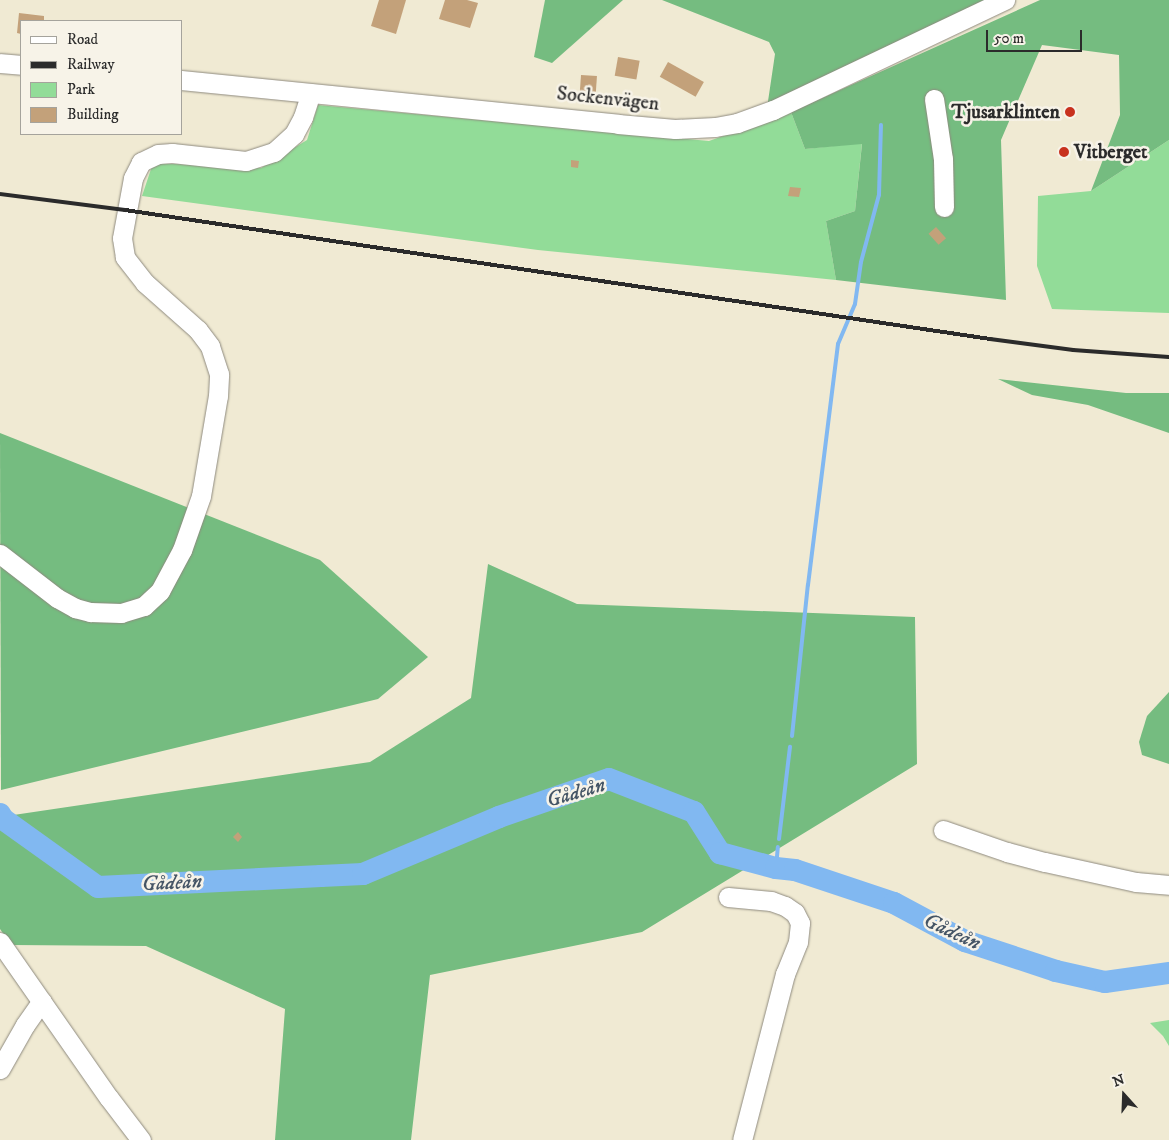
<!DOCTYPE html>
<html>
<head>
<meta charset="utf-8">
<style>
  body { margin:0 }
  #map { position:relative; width:1169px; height:1140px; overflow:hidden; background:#f0ead3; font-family:"IM FELL DW Pica",serif }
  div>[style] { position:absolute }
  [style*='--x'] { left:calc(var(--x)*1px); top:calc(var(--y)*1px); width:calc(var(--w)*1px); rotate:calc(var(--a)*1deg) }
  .green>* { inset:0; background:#92dc98 }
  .forest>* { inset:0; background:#75bc80 }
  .stream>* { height:4px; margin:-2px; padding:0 2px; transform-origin:2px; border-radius:2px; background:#81b8f1 }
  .river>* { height:22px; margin:-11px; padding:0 11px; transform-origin:11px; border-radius:11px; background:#81b8f1 }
  .building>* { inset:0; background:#c3a17a; transform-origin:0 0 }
  .roads { filter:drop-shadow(0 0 1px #8e8a7f) drop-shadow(0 0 1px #8e8a7f) }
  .minor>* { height:19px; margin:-9.5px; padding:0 9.5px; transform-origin:9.5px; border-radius:9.5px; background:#fff }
  .rail>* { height:4px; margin:-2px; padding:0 2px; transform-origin:2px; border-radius:2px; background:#2b2b2b }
  .dots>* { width:14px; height:14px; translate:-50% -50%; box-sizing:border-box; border:2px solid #f7f3e8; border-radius:50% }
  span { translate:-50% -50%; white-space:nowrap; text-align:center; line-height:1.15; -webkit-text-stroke:5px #f7f3e8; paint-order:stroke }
  .street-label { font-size:20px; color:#2b2b2b }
  .poi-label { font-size:20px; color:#2b2b2b; font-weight:700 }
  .right { translate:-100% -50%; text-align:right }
  .left { translate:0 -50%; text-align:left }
  .water-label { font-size:21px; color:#455566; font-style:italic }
  .legend { position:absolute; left:20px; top:20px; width:162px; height:115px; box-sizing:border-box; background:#f7f3e8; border:1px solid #a5a39c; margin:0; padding:6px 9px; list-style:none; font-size:15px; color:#2b2b2b }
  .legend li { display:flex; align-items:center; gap:10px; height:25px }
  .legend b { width:25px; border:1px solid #a5a39c }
  .north { position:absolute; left:1099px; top:1070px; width:50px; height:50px; -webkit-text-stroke:4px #f7f3e8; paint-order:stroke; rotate:340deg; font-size:14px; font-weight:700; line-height:20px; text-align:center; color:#2b2b2b }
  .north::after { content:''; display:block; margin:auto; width:18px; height:22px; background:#2b2b2b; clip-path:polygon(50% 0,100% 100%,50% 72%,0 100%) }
  .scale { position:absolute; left:986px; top:30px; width:96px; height:22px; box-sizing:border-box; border:2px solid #2b2b2b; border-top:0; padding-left:6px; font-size:15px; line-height:18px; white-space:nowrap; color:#2b2b2b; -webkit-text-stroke:4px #f7f3e8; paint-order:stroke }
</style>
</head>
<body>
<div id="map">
  <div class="green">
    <div style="clip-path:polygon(318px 105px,709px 141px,791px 112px,805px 149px,862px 143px,855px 211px,826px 221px,836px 280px,538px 250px,142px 196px,153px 163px,261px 168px,307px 140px)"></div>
    <div style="clip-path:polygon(1169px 140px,1169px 313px,1052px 309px,1037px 266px,1038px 196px,1091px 191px)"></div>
    <div style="clip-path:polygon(1169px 1020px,1169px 1046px,1163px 1036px,1150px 1023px)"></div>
  </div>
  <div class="forest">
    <div style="clip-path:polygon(545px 0,623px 0,552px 63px,534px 57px)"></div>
    <div style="clip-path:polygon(662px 0,999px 0,767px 108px,775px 54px,769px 42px)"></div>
    <div style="clip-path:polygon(1040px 0,1169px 0,1169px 140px,1091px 191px,1120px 115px,1119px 55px,1042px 45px,1001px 140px,1006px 300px,836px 280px,826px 221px,855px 211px,862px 144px,805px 149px,791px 112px)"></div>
    <div style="clip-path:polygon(998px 379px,1126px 393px,1169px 393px,1169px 433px,1088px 405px,1032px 395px)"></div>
    <div style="clip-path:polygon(0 433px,320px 560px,428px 657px,378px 699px,1px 790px)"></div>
    <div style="clip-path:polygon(488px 564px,577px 604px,915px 617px,917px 764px,642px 932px,430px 975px,411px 1140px,275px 1140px,285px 1009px,146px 946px,11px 945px,0 929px,0 817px,370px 762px,471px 698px)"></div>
    <div style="clip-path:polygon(1169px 692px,1169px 764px,1142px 755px,1139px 742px,1147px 716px)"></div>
  </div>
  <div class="stream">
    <div style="--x:792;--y:736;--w:152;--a:-84"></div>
    <div style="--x:808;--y:585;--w:243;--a:-82.9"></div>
    <div style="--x:838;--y:344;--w:43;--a:-67"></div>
    <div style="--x:855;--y:304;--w:42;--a:-81.9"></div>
    <div style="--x:861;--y:262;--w:69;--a:-75"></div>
    <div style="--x:879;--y:195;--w:70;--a:-88.4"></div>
    <div style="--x:779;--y:839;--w:93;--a:-83.2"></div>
    <div style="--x:776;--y:868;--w:21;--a:-85"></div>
  </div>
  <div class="river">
    <div style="--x:0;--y:814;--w:6;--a:59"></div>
    <div style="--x:3;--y:819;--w:117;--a:35.6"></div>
    <div style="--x:98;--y:887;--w:223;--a:-2.8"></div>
    <div style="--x:321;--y:876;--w:42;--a:-2.7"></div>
    <div style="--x:363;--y:874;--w:147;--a:-22.7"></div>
    <div style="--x:499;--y:817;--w:116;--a:-19.1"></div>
    <div style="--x:609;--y:779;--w:91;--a:21.2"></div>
    <div style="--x:694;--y:812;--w:49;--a:57.6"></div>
    <div style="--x:720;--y:853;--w:58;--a:15"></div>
    <div style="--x:776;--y:868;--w:19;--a:6"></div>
    <div style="--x:795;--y:870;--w:104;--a:18.4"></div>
    <div style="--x:894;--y:903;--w:81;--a:28.2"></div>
    <div style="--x:965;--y:941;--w:96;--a:18.2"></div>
    <div style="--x:1056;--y:971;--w:50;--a:12.7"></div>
    <div style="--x:1105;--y:982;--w:65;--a:-8"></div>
  </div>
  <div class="building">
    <div style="clip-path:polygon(379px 0,406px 0,396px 34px,371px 26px)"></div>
    <div style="clip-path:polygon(445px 0,467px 0,478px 3px,470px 28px,439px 19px)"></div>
    <div style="clip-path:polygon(19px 13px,44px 16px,44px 21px,21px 21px,21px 34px,17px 33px)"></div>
    <div style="left:618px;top:57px;width:22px;height:19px;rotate:10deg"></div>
    <div style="left:668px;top:62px;width:41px;height:17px;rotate:29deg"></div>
    <div style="left:581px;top:75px;width:16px;height:16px;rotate:4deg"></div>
    <div style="clip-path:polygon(571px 160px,579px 161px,578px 168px,571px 167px)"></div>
    <div style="clip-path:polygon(790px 187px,801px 188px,799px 197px,788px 196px)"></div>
    <div style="left:936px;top:227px;width:15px;height:10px;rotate:48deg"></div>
    <div style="clip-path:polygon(238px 832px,242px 837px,238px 842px,233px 837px)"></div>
  </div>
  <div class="roads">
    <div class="minor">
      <div style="--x:0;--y:63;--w:21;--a:5"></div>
      <div style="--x:181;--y:80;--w:439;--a:5.7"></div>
      <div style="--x:618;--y:124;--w:57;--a:5"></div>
      <div style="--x:675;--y:129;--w:40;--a:-2.9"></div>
      <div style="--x:715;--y:127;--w:22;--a:-10"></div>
      <div style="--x:737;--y:123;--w:38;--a:-20"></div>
      <div style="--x:773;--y:110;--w:257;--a:-25.4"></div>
      <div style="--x:934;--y:99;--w:61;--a:81.5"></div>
      <div style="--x:943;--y:159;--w:48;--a:88.8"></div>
      <div style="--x:0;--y:554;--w:72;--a:37.7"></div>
      <div style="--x:57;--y:598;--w:21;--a:29"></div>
      <div style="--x:75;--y:608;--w:16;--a:15"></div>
      <div style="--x:90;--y:612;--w:31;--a:2"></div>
      <div style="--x:121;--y:613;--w:24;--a:-17"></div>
      <div style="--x:144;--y:606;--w:22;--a:-43"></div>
      <div style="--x:160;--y:591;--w:47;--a:-61.8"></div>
      <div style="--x:182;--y:550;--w:57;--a:-70.6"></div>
      <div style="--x:201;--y:496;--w:101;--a:-80.4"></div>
      <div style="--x:218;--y:396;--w:22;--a:-87"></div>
      <div style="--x:219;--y:374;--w:29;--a:-108"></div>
      <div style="--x:210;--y:346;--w:20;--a:-127"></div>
      <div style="--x:198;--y:330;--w:71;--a:-138.4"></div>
      <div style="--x:145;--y:283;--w:33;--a:-128"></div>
      <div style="--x:125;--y:257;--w:19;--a:-99"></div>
      <div style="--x:122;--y:238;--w:61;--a:-79.6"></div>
      <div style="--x:133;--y:178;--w:18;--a:-63"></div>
      <div style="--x:141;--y:162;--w:19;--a:-25"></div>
      <div style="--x:158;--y:154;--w:14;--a:-4"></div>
      <div style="--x:172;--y:153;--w:74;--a:6.2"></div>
      <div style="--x:246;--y:161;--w:29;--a:-18"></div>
      <div style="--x:274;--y:152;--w:27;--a:-42"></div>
      <div style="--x:294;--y:134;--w:19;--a:-62"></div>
      <div style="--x:303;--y:117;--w:25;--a:-72"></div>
      <div style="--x:943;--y:830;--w:68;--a:19"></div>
      <div style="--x:1007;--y:852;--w:39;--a:15"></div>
      <div style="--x:1045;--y:862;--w:93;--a:12.4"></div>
      <div style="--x:1136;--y:882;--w:33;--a:5"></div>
      <div style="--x:728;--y:897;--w:43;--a:5.3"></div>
      <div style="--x:771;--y:901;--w:15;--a:20"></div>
      <div style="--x:785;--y:906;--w:12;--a:35"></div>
      <div style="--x:795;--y:913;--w:11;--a:63"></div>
      <div style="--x:800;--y:923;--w:19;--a:96"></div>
      <div style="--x:798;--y:942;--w:35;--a:112"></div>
      <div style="--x:785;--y:974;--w:171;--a:104.5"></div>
      <div style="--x:0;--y:942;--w:190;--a:55.1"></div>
      <div style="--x:109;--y:1098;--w:53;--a:52.7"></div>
      <div style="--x:0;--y:1069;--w:51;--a:-60.4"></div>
      <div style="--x:25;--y:1025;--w:29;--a:-55"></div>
    </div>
  </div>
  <div class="rail">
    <div style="--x:0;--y:194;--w:126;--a:7.3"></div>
    <div style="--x:125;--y:210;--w:875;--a:8.48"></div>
    <div style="--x:990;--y:339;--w:84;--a:7.5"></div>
    <div style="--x:1073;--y:350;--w:96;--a:4.2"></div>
  </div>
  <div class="dots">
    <div style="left:1070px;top:112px;background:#c8321e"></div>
    <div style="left:1064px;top:152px;background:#c8321e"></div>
  </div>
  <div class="street-label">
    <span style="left:608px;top:99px;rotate:6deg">Sockenvägen</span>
  </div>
  <div class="poi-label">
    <span class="right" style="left:1060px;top:112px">Tjusarklinten</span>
    <span class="left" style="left:1074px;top:152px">Vitberget</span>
  </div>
  <div class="water-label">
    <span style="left:576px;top:793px;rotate:-16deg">Gådeån</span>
    <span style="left:172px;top:883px;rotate:-3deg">Gådeån</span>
    <span style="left:952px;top:932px;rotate:25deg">Gådeån</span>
  </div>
  <ul class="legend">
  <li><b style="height:6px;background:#fff"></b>Road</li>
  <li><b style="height:6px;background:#2b2b2b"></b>Railway</li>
  <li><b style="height:14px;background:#92dc98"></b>Park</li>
  <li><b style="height:14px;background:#c3a17a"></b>Building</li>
  </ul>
  <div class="north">N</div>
  <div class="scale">50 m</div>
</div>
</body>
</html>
